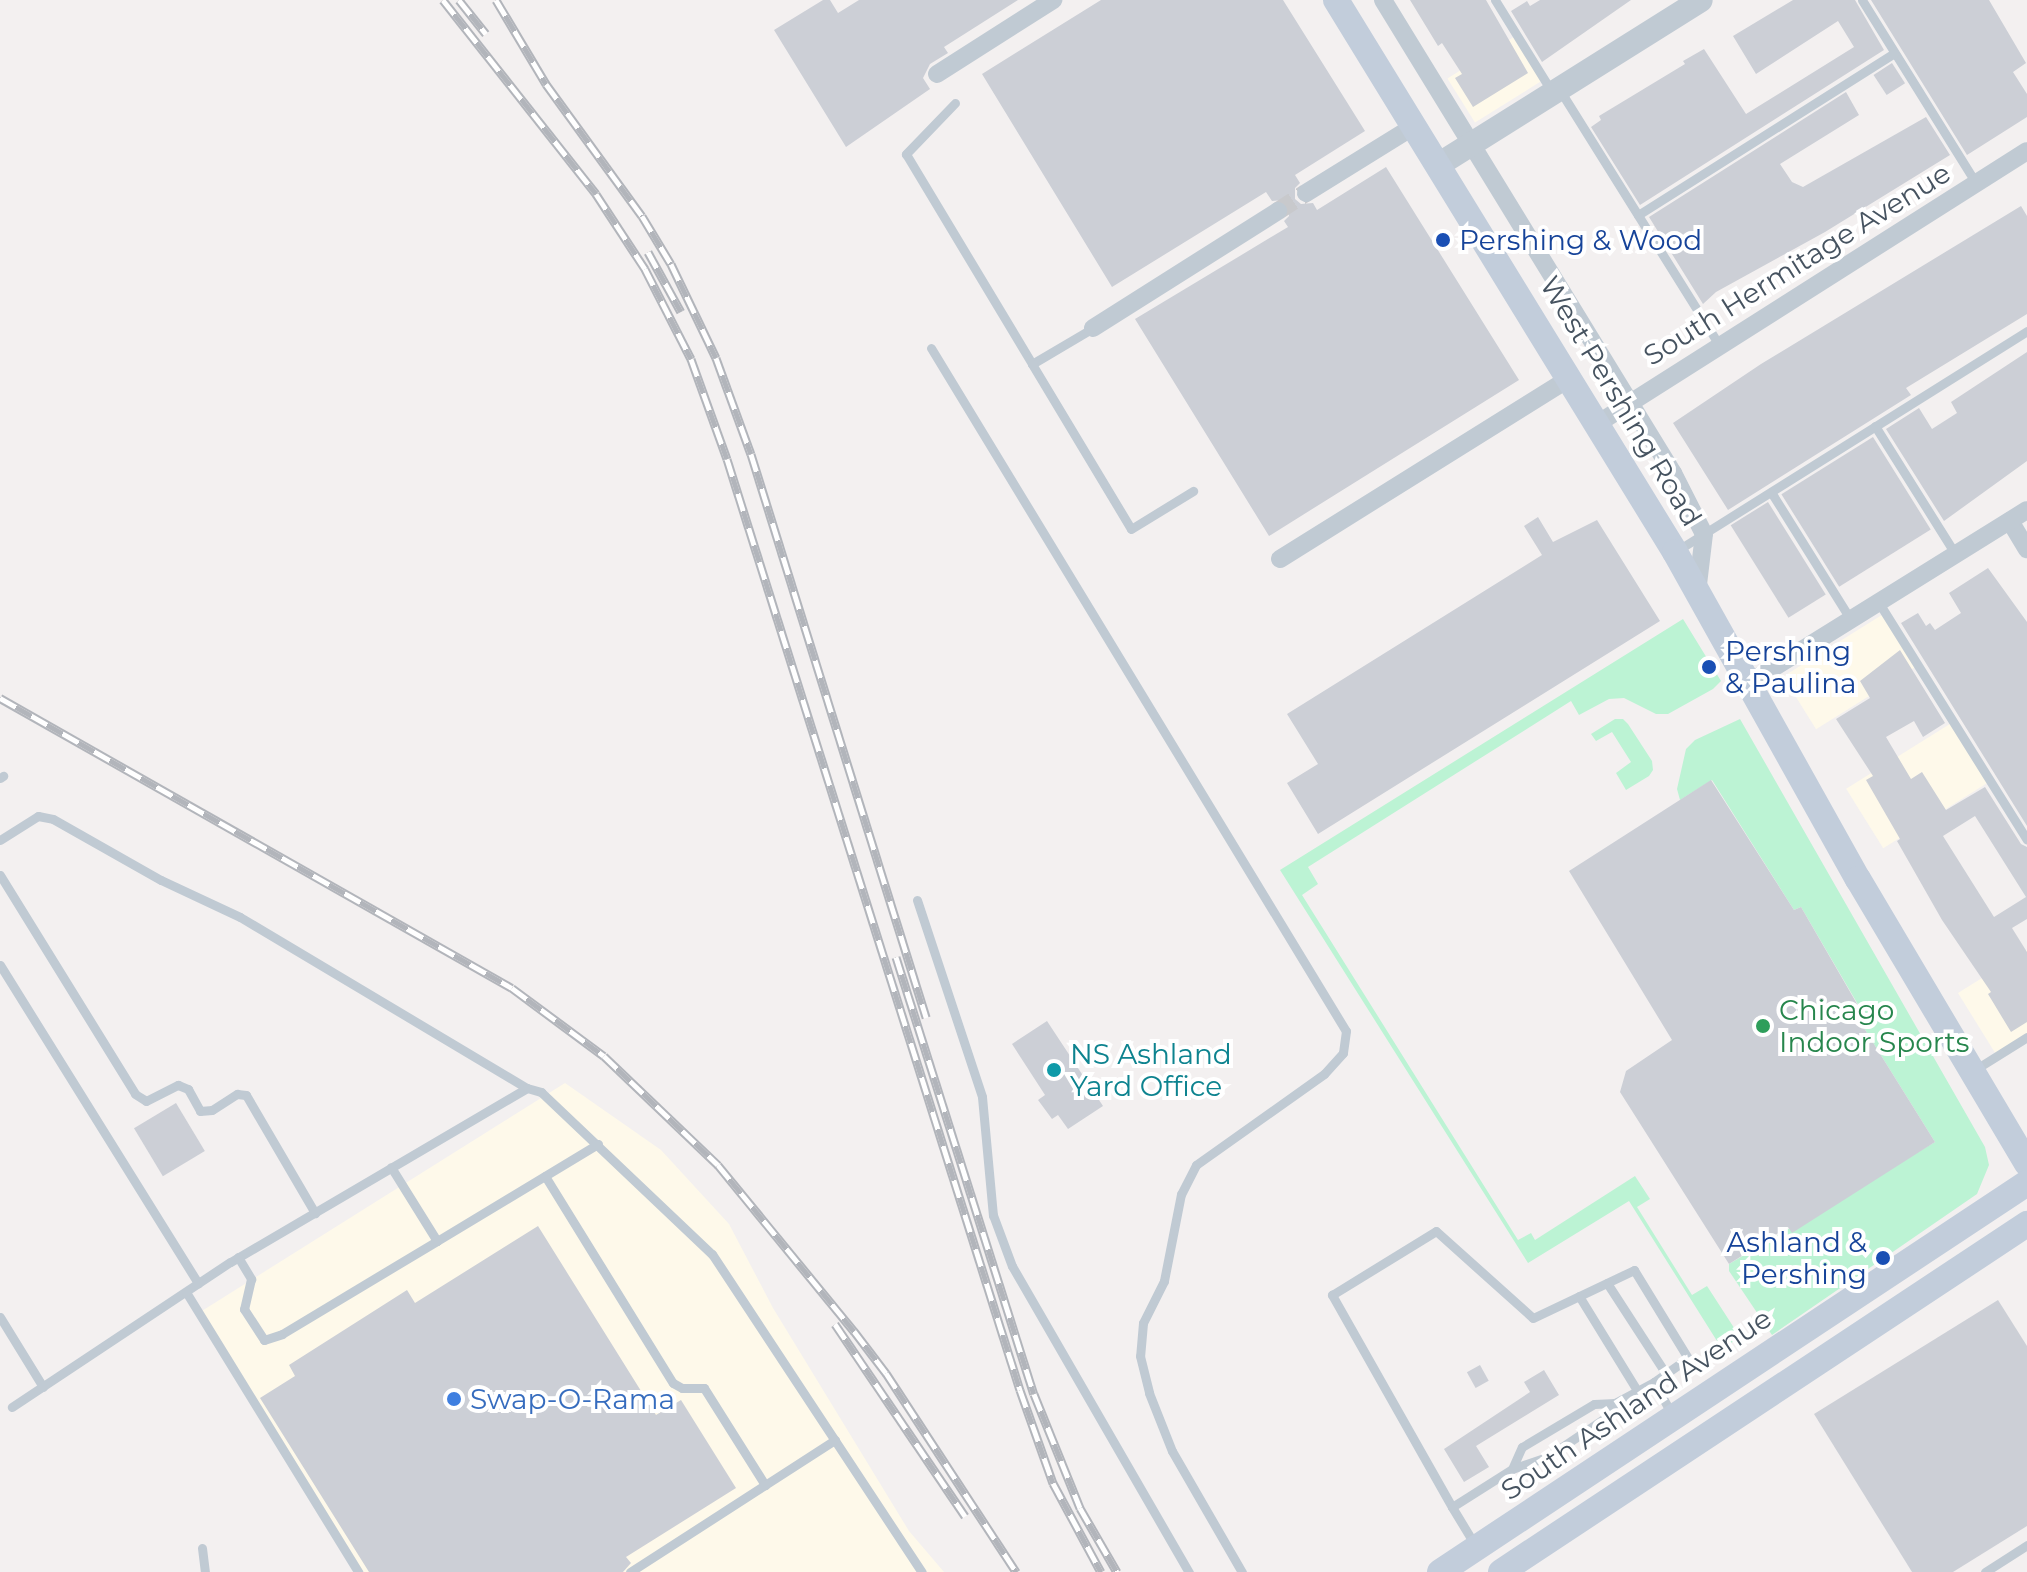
<!DOCTYPE html>
<html>
<head>
<meta charset="utf-8">
<style>
  body { margin:0 }
  #map { position:relative; width:2027px; height:1572px; overflow:hidden; background:#f3f0f0; font-family:Montserrat,sans-serif }
  div>[style] { position:absolute }
  [style*='--x'] { left:calc(var(--x)*1px); top:calc(var(--y)*1px); width:calc(var(--w)*1px); rotate:calc(var(--a)*1deg) }
  .commercial>* { inset:0; background:#fef9ea; transform-origin:0 0 }
  .green>* { inset:0; background:#bcf3d4 }
  .building>* { inset:0; background:#cccfd6; transform-origin:0 0 }
  .minor-tunnel>* { height:18px; margin-top:-9px; transform-origin:0; background:repeating-linear-gradient(90deg,#c8c9cc 0 18px,transparent 0 27px) }
  .service>* { height:9px; margin:-4.5px; padding:0 4.5px; transform-origin:4.5px; border-radius:4.5px; background:#c0cad3 }
  .minor>* { height:18px; margin:-9px; padding:0 9px; transform-origin:9px; border-radius:9px; background:#c0cad3 }
  .tertiary>* { height:24px; margin:-12px; padding:0 12px; transform-origin:12px; border-radius:12px; background:#c0cad3 }
  .secondary>* { height:26px; margin:-13px; padding:0 13px; transform-origin:13px; border-radius:13px; background:#c2cddb }
  .rail>* { height:9px; margin-top:-4.5px; transform-origin:0; background:repeating-linear-gradient(90deg,#fff 0 18px,#b2b5bb 0 36px); box-sizing:border-box; border-block:2px solid #b2b5bb }
  .dots>* { width:22px; height:22px; translate:-50% -50%; box-sizing:border-box; border:4px solid #fff; border-radius:50% }
  span { translate:-50% -50%; white-space:nowrap; text-align:center; line-height:1.15; -webkit-text-stroke:8px #fff; paint-order:stroke }
  .transit-label { font-size:28px; color:#164399 }
  .left { translate:0 -50%; text-align:left }
  .right { translate:-100% -50%; text-align:right }
  .street-label { font-size:28px; color:#465360 }
  .leisure-label { font-size:28px; color:#27864d }
  .culture-label { font-size:28px; color:#0d838f }
  .shop-label { font-size:28px; color:#366cbe }
</style>
</head>
<body>
<div id="map">
  <div class="commercial">
    <div style="left:1517px;top:35px;width:52px;height:82px;rotate:58deg"></div>
    <div style="left:1885px;top:613px;width:62px;height:120px;rotate:58deg"></div>
    <div style="left:1953px;top:722px;width:70px;height:126px;rotate:58deg"></div>
    <div style="clip-path:polygon(2027px 950px,2027px 1037px,1997px 1056px,1958px 993px)"></div>
    <div style="clip-path:polygon(565px 1083px,661px 1150px,729px 1224px,773px 1308px,909px 1531px,944px 1572px,358px 1572px,197px 1314px)"></div>
  </div>
  <div class="green">
    <div style="clip-path:polygon(1683px 619px,1721px 681px,1713px 689px,1668px 714px,1656px 714px,1624px 698px,1609px 699px,1579px 715px,1571px 701px,1308px 867px,1318px 884px,1302px 895px,1518px 1240px,1531px 1233px,1535px 1240px,1635px 1176px,1650px 1199px,1637px 1207px,1692px 1295px,1707px 1286px,1740px 1337px,1722px 1349px,1629px 1201px,1528px 1263px,1280px 870px)"></div>
    <div style="clip-path:polygon(1615px 719px,1623px 719px,1628px 724px,1652px 761px,1653px 770px,1649px 776px,1626px 790px,1616px 773px,1631px 762px,1612px 732px,1596px 741px,1591px 734px)"></div>
    <div style="clip-path:polygon(1740px 719px,1985px 1147px,1989px 1165px,1977px 1194px,1772px 1335px,1729px 1271px,1729px 1264px,1935px 1142px,1854px 1012px,1860px 1008px,1801px 907px,1794px 910px,1712px 780px,1680px 800px,1677px 789px,1686px 749px,1695px 740px)"></div>
  </div>
  <div class="building">
    <div style="clip-path:polygon(823px 0,830px 0,838px 13px,859px 0,1018px 0,944px 47px,948px 53px,930px 64px,923px 78px,930px 89px,846px 147px,774px 30px)"></div>
    <div style="clip-path:polygon(1101px 0,1283px 0,1365px 131px,1295px 175px,1300px 183px,1295px 188px,1295px 199px,1301px 204px,1313px 203px,1317px 210px,1386px 167px,1519px 380px,1269px 536px,1135px 319px,1288px 227px,1284px 221px,1289px 216px,1288px 205px,1283px 200px,1272px 201px,1266px 192px,1112px 287px,982px 74px)"></div>
    <div style="clip-path:polygon(1410px 0,1486px 0,1528px 73px,1473px 107px,1455px 78px,1462px 74px,1442px 43px,1438px 46px)"></div>
    <div style="clip-path:polygon(1540px 0,1631px 0,1542px 62px,1511px 11px,1527px 1px,1530px 6px)"></div>
    <div style="clip-path:polygon(1793px 0,1855px 0,1884px 50px,1640px 205px,1591px 127px,1601px 120px,1599px 116px,1685px 64px,1683px 61px,1704px 49px,1746px 114px,1854px 47px,1838px 21px,1756px 74px,1733px 36px)"></div>
    <div style="clip-path:polygon(1871px 0,1989px 0,2026px 63px,2013px 72px,2027px 94px,2027px 117px,1967px 155px)"></div>
    <div style="left:1892px;top:63px;width:24px;height:22px;rotate:57deg"></div>
    <div style="clip-path:polygon(1846px 92px,1859px 115px,1780px 164px,1792px 182px,1803px 187px,1926px 117px,1950px 155px,1825px 232px,1716px 292px,1703px 304px,1649px 217px)"></div>
    <div style="clip-path:polygon(2021px 206px,2027px 216px,2027px 314px,1906px 388px,1911px 395px,1728px 510px,1673px 423px,1761px 364px)"></div>
    <div style="clip-path:polygon(2027px 352px,2027px 461px,1944px 521px,1886px 429px,1919px 408px,1932px 429px,1957px 413px,1951px 402px)"></div>
    <div style="left:1873px;top:437px;width:109px;height:108px;rotate:58deg"></div>
    <div style="left:1768px;top:502px;width:109px;height:44px;rotate:58deg"></div>
    <div style="clip-path:polygon(1538px 517px,1553px 542px,1597px 520px,1660px 621px,1318px 834px,1287px 783px,1318px 764px,1287px 714px,1542px 555px,1524px 526px)"></div>
    <div style="clip-path:polygon(1988px 568px,2027px 622px,2027px 826px,1901px 623px,1918px 613px,1926px 626px,1930px 623px,1935px 630px,1961px 613px,1949px 593px)"></div>
    <div style="clip-path:polygon(evenodd,1900px 650px,1945px 723px,1923px 737px,1914px 721px,1886px 737px,1911px 779px,1922px 772px,1946px 810px,1985px 787px,2021px 844px,2027px 847px,2027px 919px,2012px 928px,2027px 952px,2027px 1022px,2011px 1032px,1988px 994px,1991px 992px,1942px 920px,1897px 841px,1900px 839px,1866px 780px,1873px 776px,1836px 719px,1870px 698px,1860px 681px,1900px 650px,1975px 816px,2026px 897px,1994px 917px,1943px 836px,1975px 816px)"></div>
    <div style="clip-path:polygon(1711px 780px,1794px 910px,1801px 907px,1860px 1009px,1854px 1012px,1935px 1142px,1792px 1233px,1788px 1227px,1729px 1264px,1620px 1092px,1626px 1071px,1672px 1040px,1569px 871px)"></div>
    <div style="clip-path:polygon(1047px 1021px,1103px 1106px,1068px 1129px,1058px 1115px,1052px 1119px,1038px 1100px,1045px 1095px,1012px 1044px)"></div>
    <div style="left:176px;top:1103px;width:56px;height:49px;rotate:59deg"></div>
    <div style="clip-path:polygon(538px 1226px,656px 1415px,681px 1400px,736px 1488px,626px 1557px,631px 1563px,623px 1572px,369px 1572px,260px 1398px,295px 1376px,289px 1365px,407px 1290px,415px 1303px)"></div>
    <div style="clip-path:polygon(1998px 1300px,2027px 1346px,2027px 1526px,1953px 1572px,1912px 1572px,1814px 1414px)"></div>
    <div style="left:1480px;top:1365px;width:18px;height:15px;rotate:61deg"></div>
    <div style="clip-path:polygon(1544px 1370px,1559px 1395px,1476px 1446px,1489px 1467px,1464px 1482px,1444px 1449px,1530px 1392px,1524px 1382px)"></div>
  </div>
  <div class="minor-tunnel">
    <div style="--x:1278;--y:211;--w:33;--a:-33"></div>
  </div>
  <div class="service">
    <div style="--x:1495;--y:0;--w:108;--a:58.2"></div>
    <div style="--x:1862;--y:0;--w:216;--a:58.1"></div>
    <div style="--x:1561;--y:92;--w:300;--a:58"></div>
    <div style="--x:955;--y:103;--w:71;--a:133.9"></div>
    <div style="--x:906;--y:154;--w:245;--a:59"></div>
    <div style="--x:1032;--y:364;--w:71;--a:-30.5"></div>
    <div style="--x:1638;--y:215;--w:303;--a:-32.3"></div>
    <div style="--x:931;--y:348;--w:799;--a:58.72"></div>
    <div style="--x:1346;--y:1031;--w:22;--a:98"></div>
    <div style="--x:1343;--y:1053;--w:28;--a:132"></div>
    <div style="--x:1324;--y:1074;--w:157;--a:144.6"></div>
    <div style="--x:1196;--y:1165;--w:33;--a:117"></div>
    <div style="--x:1181;--y:1194;--w:89;--a:101.1"></div>
    <div style="--x:1164;--y:1281;--w:47;--a:116.6"></div>
    <div style="--x:1143;--y:1323;--w:33;--a:95"></div>
    <div style="--x:1140;--y:1356;--w:38;--a:76"></div>
    <div style="--x:1149;--y:1393;--w:62;--a:68.4"></div>
    <div style="--x:1172;--y:1451;--w:140;--a:60"></div>
    <div style="--x:1032;--y:364;--w:192;--a:59"></div>
    <div style="--x:1131;--y:529;--w:73;--a:-31.5"></div>
    <div style="--x:1875;--y:426;--w:152;--a:57.9"></div>
    <div style="--x:1771;--y:492;--w:151;--a:58"></div>
    <div style="--x:1678;--y:550;--w:412;--a:-32.1"></div>
    <div style="--x:1879;--y:603;--w:279;--a:58"></div>
    <div style="--x:0;--y:778;--w:4;--a:-34"></div>
    <div style="--x:0;--y:840;--w:45;--a:-32.3"></div>
    <div style="--x:38;--y:816;--w:15;--a:11"></div>
    <div style="--x:53;--y:819;--w:124;--a:29.5"></div>
    <div style="--x:161;--y:880;--w:87;--a:25.1"></div>
    <div style="--x:240;--y:917;--w:334;--a:30.8"></div>
    <div style="--x:527;--y:1088;--w:344;--a:149.6"></div>
    <div style="--x:230;--y:1262;--w:262;--a:146.4"></div>
    <div style="--x:0;--y:875;--w:257;--a:58.3"></div>
    <div style="--x:135;--y:1094;--w:13;--a:32"></div>
    <div style="--x:146;--y:1101;--w:36;--a:-27"></div>
    <div style="--x:178;--y:1085;--w:11;--a:22"></div>
    <div style="--x:188;--y:1089;--w:25;--a:61"></div>
    <div style="--x:200;--y:1111;--w:12;--a:-5"></div>
    <div style="--x:212;--y:1110;--w:30;--a:-33"></div>
    <div style="--x:237;--y:1094;--w:9;--a:6"></div>
    <div style="--x:246;--y:1095;--w:137;--a:59.7"></div>
    <div style="--x:917;--y:900;--w:207;--a:71.7"></div>
    <div style="--x:982;--y:1097;--w:119;--a:84.7"></div>
    <div style="--x:993;--y:1215;--w:54;--a:69.6"></div>
    <div style="--x:1012;--y:1266;--w:354;--a:60"></div>
    <div style="--x:0;--y:965;--w:375;--a:58.1"></div>
    <div style="--x:1976;--y:1069;--w:60;--a:-32.1"></div>
    <div style="--x:527;--y:1088;--w:15;--a:16"></div>
    <div style="--x:541;--y:1092;--w:236;--a:43.5"></div>
    <div style="--x:712;--y:1254;--w:381;--a:56.6"></div>
    <div style="--x:545;--y:1176;--w:243;--a:58.3"></div>
    <div style="--x:673;--y:1383;--w:10;--a:29"></div>
    <div style="--x:682;--y:1388;--w:22;--a:0"></div>
    <div style="--x:704;--y:1388;--w:115;--a:57.8"></div>
    <div style="--x:437;--y:1241;--w:188;--a:-31.1"></div>
    <div style="--x:238;--y:1257;--w:26;--a:59"></div>
    <div style="--x:251;--y:1279;--w:31;--a:103"></div>
    <div style="--x:244;--y:1309;--w:37;--a:57"></div>
    <div style="--x:264;--y:1340;--w:19;--a:-18"></div>
    <div style="--x:282;--y:1334;--w:181;--a:-31"></div>
    <div style="--x:437;--y:1241;--w:87;--a:-121.9"></div>
    <div style="--x:1607;--y:1283;--w:108;--a:57"></div>
    <div style="--x:186;--y:1292;--w:329;--a:58.4"></div>
    <div style="--x:1579;--y:1296;--w:113;--a:58.4"></div>
    <div style="--x:0;--y:1317;--w:82;--a:58.4"></div>
    <div style="--x:1512;--y:1469;--w:24;--a:-66"></div>
    <div style="--x:1522;--y:1447;--w:84;--a:-30.8"></div>
    <div style="--x:1594;--y:1404;--w:21;--a:-3"></div>
    <div style="--x:1452;--y:1507;--w:244;--a:-119.5"></div>
    <div style="--x:1332;--y:1295;--w:122;--a:-31.6"></div>
    <div style="--x:1436;--y:1231;--w:130;--a:41.9"></div>
    <div style="--x:1533;--y:1318;--w:112;--a:-25.4"></div>
    <div style="--x:1634;--y:1270;--w:103;--a:58.5"></div>
    <div style="--x:1688;--y:1358;--w:42;--a:144.8"></div>
    <div style="--x:1475;--y:1545;--w:44;--a:-121.2"></div>
    <div style="--x:1452;--y:1507;--w:71;--a:-32.3"></div>
    <div style="--x:1512;--y:1469;--w:37;--a:-19"></div>
    <div style="--x:1547;--y:1457;--w:73;--a:-33.9"></div>
    <div style="--x:1608;--y:1416;--w:15;--a:-62"></div>
    <div style="--x:1615;--y:1403;--w:44;--a:-28.3"></div>
    <div style="--x:1654;--y:1382;--w:38;--a:61"></div>
    <div style="--x:202;--y:1548;--w:24;--a:83"></div>
    <div style="--x:630;--y:1572;--w:244;--a:-32.8"></div>
    <div style="--x:1985;--y:1572;--w:50;--a:-32.7"></div>
  </div>
  <div class="minor">
    <div style="--x:1383;--y:0;--w:555;--a:58.49"></div>
    <div style="--x:1673;--y:473;--w:68;--a:63.1"></div>
    <div style="--x:1704;--y:534;--w:59;--a:96.8"></div>
    <div style="--x:937;--y:74;--w:138;--a:-32.5"></div>
    <div style="--x:1306;--y:193;--w:127;--a:-31.8"></div>
    <div style="--x:1093;--y:328;--w:219;--a:-32.3"></div>
    <div style="--x:1597;--y:424;--w:509;--a:-32.41"></div>
    <div style="--x:2010;--y:521;--w:33;--a:59"></div>
    <div style="--x:1280;--y:559;--w:342;--a:-32"></div>
    <div style="--x:1749;--y:683;--w:327;--a:-31.9"></div>
  </div>
  <div class="tertiary">
    <div style="--x:1438;--y:165;--w:310;--a:-32.1"></div>
  </div>
  <div class="secondary">
    <div style="--x:1336;--y:0;--w:648;--a:58.44"></div>
    <div style="--x:1675;--y:552;--w:375;--a:60.8"></div>
    <div style="--x:1858;--y:879;--w:331;--a:59.3"></div>
    <div style="--x:1440;--y:1572;--w:704;--a:-33.53"></div>
    <div style="--x:1501;--y:1572;--w:631;--a:-33.49"></div>
  </div>
  <div class="rail">
    <div style="--x:443;--y:0;--w:247;--a:51.7"></div>
    <div style="--x:596;--y:194;--w:90;--a:56.8"></div>
    <div style="--x:645;--y:269;--w:101;--a:62.9"></div>
    <div style="--x:691;--y:359;--w:106;--a:70.2"></div>
    <div style="--x:727;--y:459;--w:976;--a:72.53"></div>
    <div style="--x:1020;--y:1390;--w:99;--a:70.5"></div>
    <div style="--x:1053;--y:1483;--w:101;--a:61.7"></div>
    <div style="--x:459;--y:0;--w:43;--a:51.5"></div>
    <div style="--x:496;--y:0;--w:98;--a:59.2"></div>
    <div style="--x:546;--y:84;--w:163;--a:54"></div>
    <div style="--x:642;--y:216;--w:56;--a:58.9"></div>
    <div style="--x:671;--y:264;--w:104;--a:64.4"></div>
    <div style="--x:716;--y:358;--w:102;--a:70"></div>
    <div style="--x:751;--y:454;--w:590;--a:72.73"></div>
    <div style="--x:648;--y:252;--w:68;--a:61.2"></div>
    <div style="--x:0;--y:698;--w:588;--a:29.53"></div>
    <div style="--x:512;--y:988;--w:114;--a:36.5"></div>
    <div style="--x:604;--y:1056;--w:158;--a:43.7"></div>
    <div style="--x:718;--y:1165;--w:215;--a:50.7"></div>
    <div style="--x:854;--y:1331;--w:53;--a:52.7"></div>
    <div style="--x:886;--y:1373;--w:238;--a:56.8"></div>
    <div style="--x:896;--y:957;--w:458;--a:72.5"></div>
    <div style="--x:1034;--y:1394;--w:123;--a:68"></div>
    <div style="--x:1080;--y:1508;--w:74;--a:60"></div>
    <div style="--x:835;--y:1324;--w:232;--a:55.9"></div>
  </div>
  <div class="dots">
    <div style="left:1443px;top:240px;background:#1a4fb4"></div>
    <div style="left:1709px;top:667px;background:#1a4fb4"></div>
    <div style="left:1763px;top:1026px;background:#2e9e5b"></div>
    <div style="left:1054px;top:1070px;background:#0f9aa8"></div>
    <div style="left:1883px;top:1258px;background:#1a4fb4"></div>
    <div style="left:454px;top:1399px;background:#3f7fe0"></div>
  </div>
  <div class="transit-label">
    <span class="left" style="left:1459px;top:240px">Pershing &amp; Wood</span>
    <span class="left" style="left:1725px;top:667px">Pershing<br>&amp; Paulina</span>
    <span class="right" style="left:1867px;top:1258px">Ashland &amp;<br>Pershing</span>
  </div>
  <div class="street-label">
    <span style="left:1797px;top:264px;rotate:-32deg">South Hermitage Avenue</span>
    <span style="left:1621px;top:401px;rotate:59deg">West Pershing Road</span>
    <span style="left:1636px;top:1404px;rotate:-34deg">South Ashland Avenue</span>
  </div>
  <div class="leisure-label">
    <span class="left" style="left:1779px;top:1026px">Chicago<br>Indoor Sports</span>
  </div>
  <div class="culture-label">
    <span class="left" style="left:1070px;top:1070px">NS Ashland<br>Yard Office</span>
  </div>
  <div class="shop-label">
    <span class="left" style="left:470px;top:1399px">Swap-O-Rama</span>
  </div>
</div>
</body>
</html>
